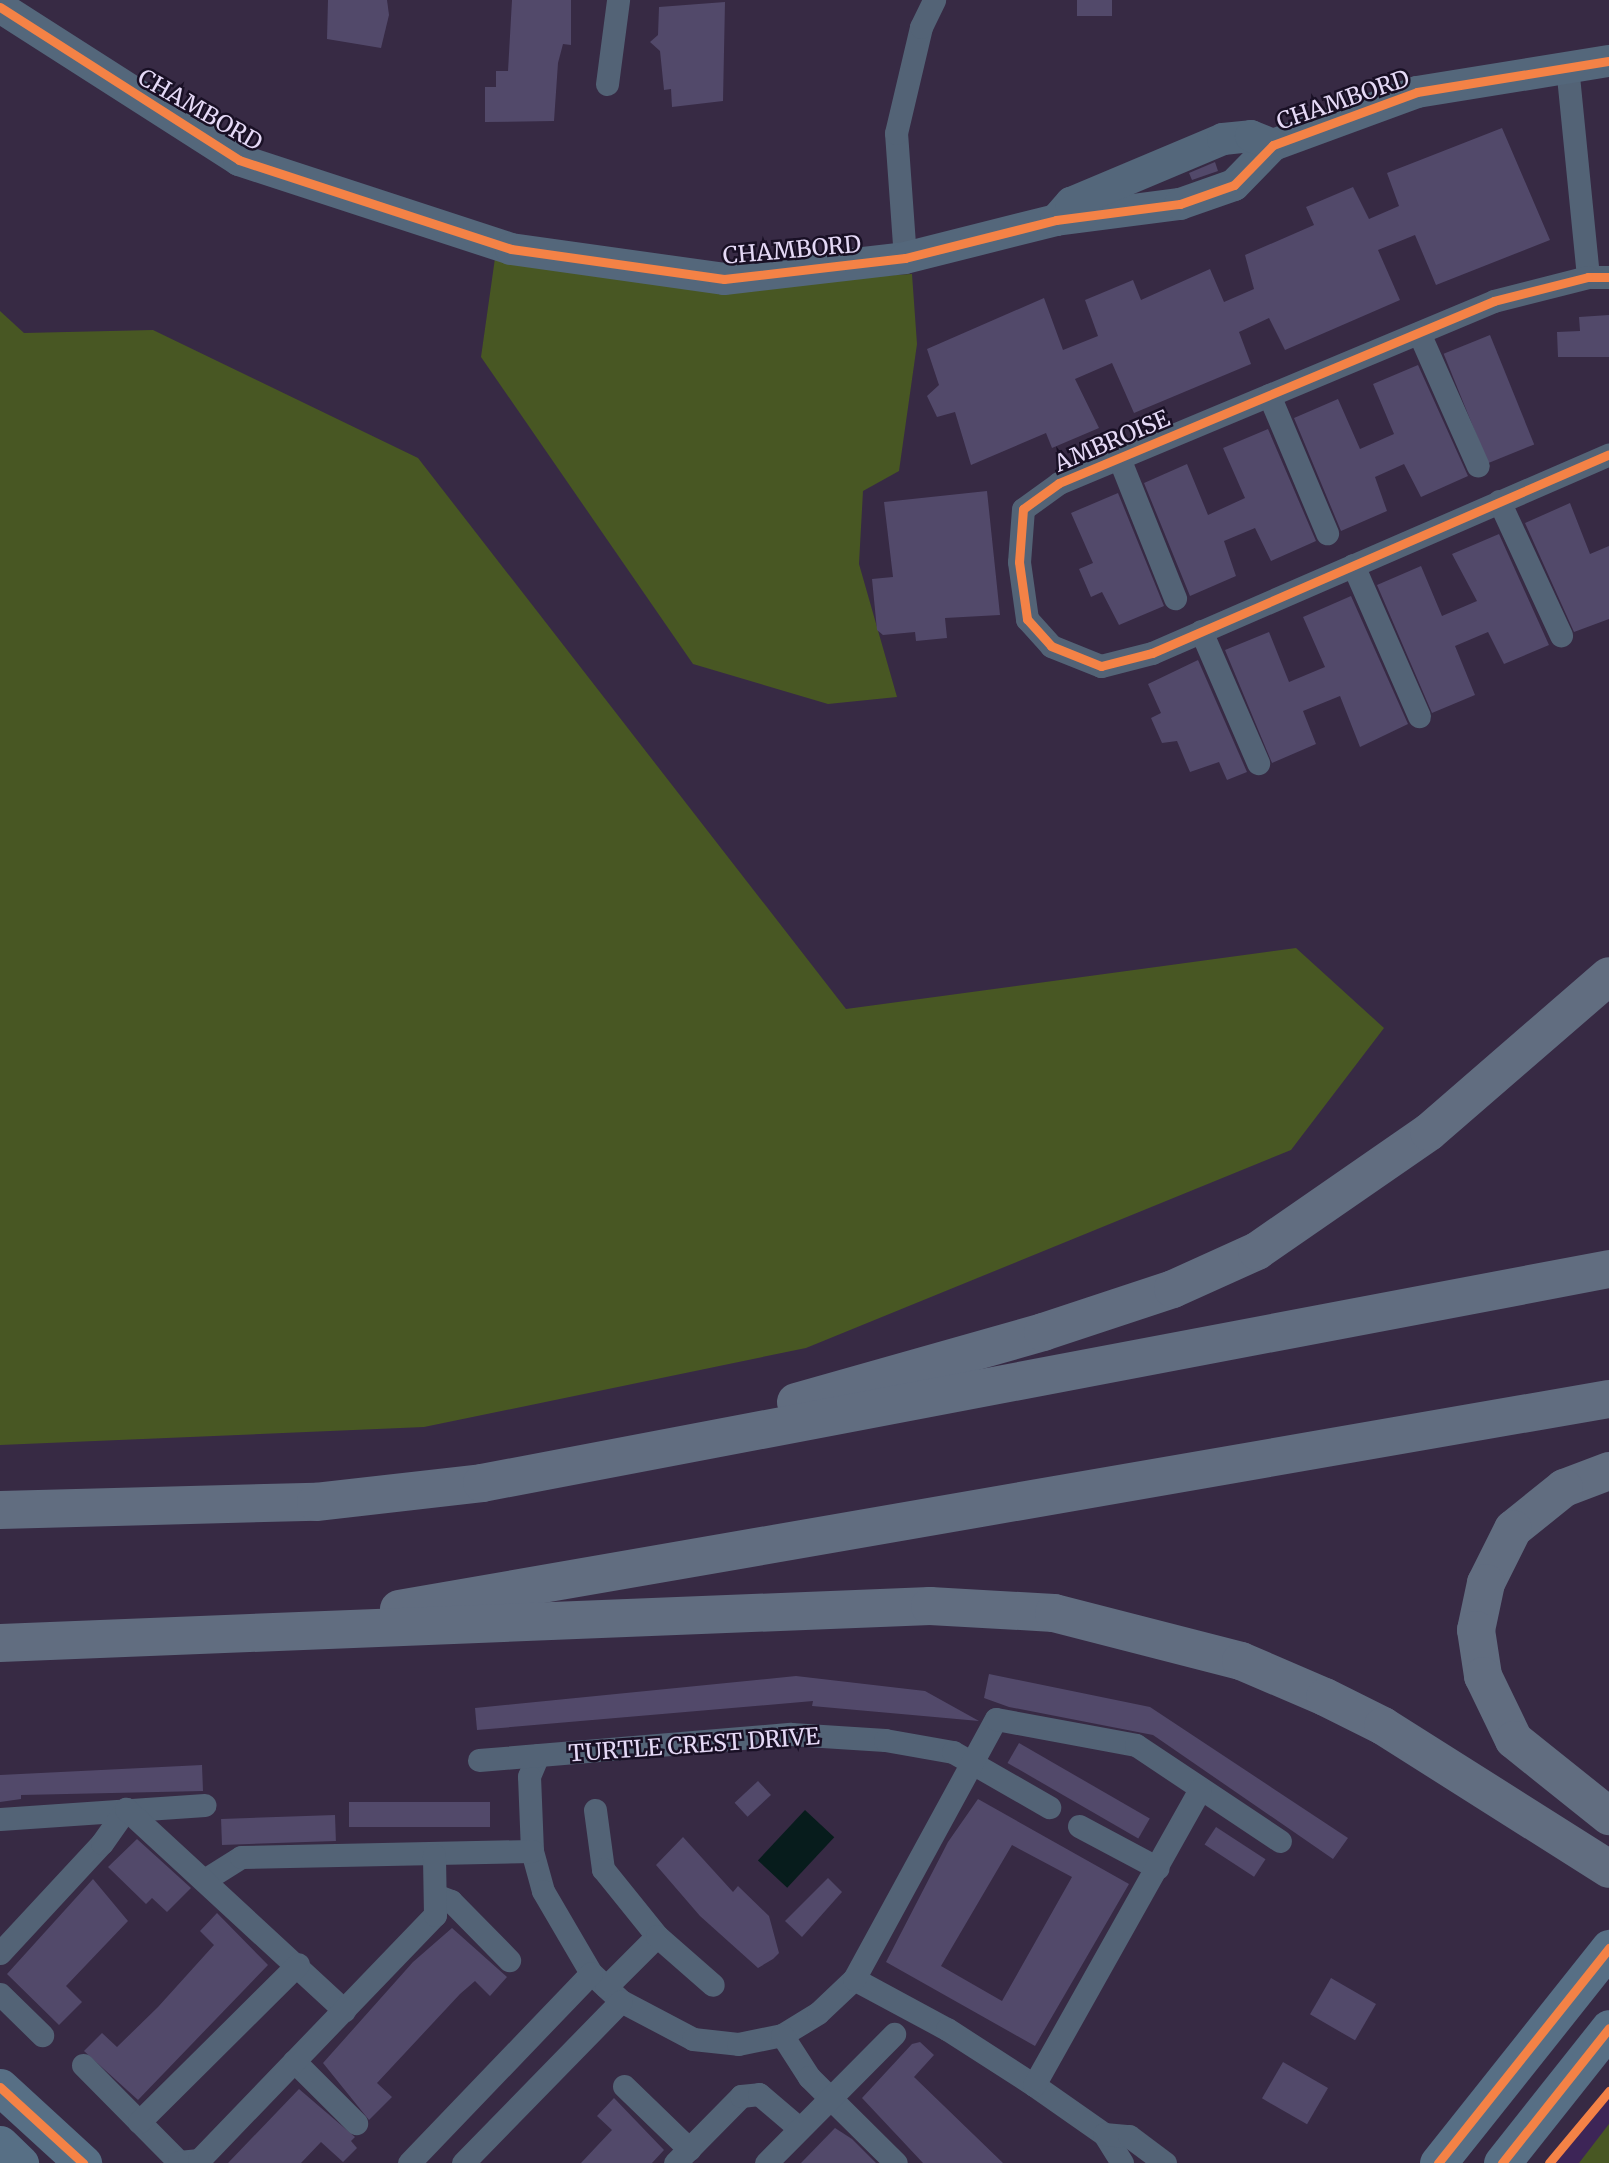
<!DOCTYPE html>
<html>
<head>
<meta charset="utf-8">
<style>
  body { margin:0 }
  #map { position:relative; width:1609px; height:2163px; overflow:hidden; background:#372a44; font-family:Merriweather,serif }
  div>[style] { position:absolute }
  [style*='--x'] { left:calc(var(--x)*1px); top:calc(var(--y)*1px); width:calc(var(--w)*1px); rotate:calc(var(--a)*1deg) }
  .built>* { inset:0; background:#3d2557 }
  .green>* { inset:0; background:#485723 }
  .water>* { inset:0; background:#071c1c; transform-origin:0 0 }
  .building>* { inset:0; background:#52496a; transform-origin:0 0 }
  .street>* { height:23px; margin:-11.5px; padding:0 11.5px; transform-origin:11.5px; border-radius:11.5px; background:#536376 }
  .secondary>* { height:32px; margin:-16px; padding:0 16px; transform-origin:16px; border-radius:16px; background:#54677b }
  .primary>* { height:37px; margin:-18.5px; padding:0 18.5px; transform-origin:18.5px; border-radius:18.5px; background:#576f85 }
  .highway>* { height:38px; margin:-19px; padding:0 19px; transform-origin:19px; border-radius:19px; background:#616d80 }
  .cycleway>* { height:9px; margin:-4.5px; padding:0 4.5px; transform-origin:4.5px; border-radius:4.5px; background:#f48246 }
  span { translate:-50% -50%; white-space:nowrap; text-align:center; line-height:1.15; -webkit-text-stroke:5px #191025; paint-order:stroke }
  .street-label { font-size:23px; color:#e5d9f6 }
</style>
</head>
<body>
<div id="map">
  <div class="built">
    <div style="clip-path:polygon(1609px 2091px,1609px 2163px,1550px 2163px)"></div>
  </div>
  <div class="green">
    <div style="clip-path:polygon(495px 258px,696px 287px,912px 274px,917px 344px,899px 471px,863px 491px,859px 564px,897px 697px,828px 704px,693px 664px,481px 357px)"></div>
    <div style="clip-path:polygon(0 311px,24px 333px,153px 330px,418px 458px,846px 1009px,1296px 948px,1384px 1028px,1291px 1150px,806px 1348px,424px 1427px,0 1445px)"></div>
    <div style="clip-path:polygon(1609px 2124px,1609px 2163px,1579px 2163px)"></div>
  </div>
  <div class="water">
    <div style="left:805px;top:1810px;width:40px;height:69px;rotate:43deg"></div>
  </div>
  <div class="building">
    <div style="clip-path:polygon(328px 0,387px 0,389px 15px,381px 48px,327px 39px)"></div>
    <div style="clip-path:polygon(512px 0,571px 0,571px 45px,563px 44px,558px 63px,554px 121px,485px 122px,485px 87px,496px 87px,496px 71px,508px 71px)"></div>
    <div style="left:1077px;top:0;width:35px;height:16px"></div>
    <div style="clip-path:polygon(725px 2px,723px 101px,672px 107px,671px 89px,664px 90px,660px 51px,650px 42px,658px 35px,659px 7px)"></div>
    <div style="clip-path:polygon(1502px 128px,1550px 240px,1436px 285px,1415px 235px,1378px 250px,1400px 300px,1285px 350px,1269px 318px,1239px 332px,1251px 364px,1134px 413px,1112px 363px,1075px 379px,1099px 428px,1052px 448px,1046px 433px,971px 465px,955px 412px,937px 417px,927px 396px,939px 385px,927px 349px,1044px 298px,1063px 350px,1098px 336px,1085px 300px,1133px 280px,1141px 300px,1210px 269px,1224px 302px,1254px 289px,1245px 255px,1314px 225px,1306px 207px,1353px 187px,1369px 219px,1399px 206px,1387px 173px)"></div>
    <div style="clip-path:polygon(1215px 162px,1218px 171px,1192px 180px,1189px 173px)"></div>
    <div style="clip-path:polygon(1609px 315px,1609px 357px,1558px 357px,1557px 332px,1580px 331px,1579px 317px)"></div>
    <div style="left:1490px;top:335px;width:118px;height:50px;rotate:68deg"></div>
    <div style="clip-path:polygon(1418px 365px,1468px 476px,1421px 497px,1404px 464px,1375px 477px,1387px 511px,1341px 531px,1294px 418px,1338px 399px,1360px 449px,1394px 434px,1373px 384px)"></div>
    <div style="clip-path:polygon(1268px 429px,1316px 541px,1271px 561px,1255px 528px,1224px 541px,1236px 576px,1190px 596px,1144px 483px,1187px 464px,1208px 515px,1245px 498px,1223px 448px)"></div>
    <div style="clip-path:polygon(987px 491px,1000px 615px,945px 618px,947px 638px,916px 641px,915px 632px,883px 635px,877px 630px,872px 579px,893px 577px,884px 502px)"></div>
    <div style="clip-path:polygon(1118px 493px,1164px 606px,1119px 625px,1102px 592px,1091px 597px,1079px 569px,1093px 563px,1071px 513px)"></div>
    <div style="clip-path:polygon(1570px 503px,1590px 554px,1609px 546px,1609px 619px,1574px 632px,1525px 523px)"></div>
    <div style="clip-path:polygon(1499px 534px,1549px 645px,1504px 664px,1488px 632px,1455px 646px,1475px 695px,1432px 713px,1377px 585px,1421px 566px,1442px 616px,1477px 601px,1452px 554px)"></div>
    <div style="clip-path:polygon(1351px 596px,1408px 724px,1360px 747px,1340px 696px,1303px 711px,1316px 744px,1272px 763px,1225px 650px,1269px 632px,1289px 682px,1325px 667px,1303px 617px)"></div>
    <div style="clip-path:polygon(1198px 660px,1247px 772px,1227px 780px,1219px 762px,1190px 772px,1177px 741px,1162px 743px,1151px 718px,1161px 713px,1148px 684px)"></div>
    <div style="clip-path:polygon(989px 1674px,1150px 1707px,1348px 1838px,1333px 1859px,1153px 1735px,1009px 1707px,984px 1698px)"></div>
    <div style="clip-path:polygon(796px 1676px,925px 1691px,979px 1721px,812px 1706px,813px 1701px,477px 1730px,475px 1708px)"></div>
    <div style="left:1019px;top:1743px;width:151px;height:23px;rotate:30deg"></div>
    <div style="clip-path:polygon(202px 1765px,203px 1791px,21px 1795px,21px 1799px,0 1802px,0 1775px)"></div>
    <div style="left:758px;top:1781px;width:19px;height:32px;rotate:47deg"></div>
    <div style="clip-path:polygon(evenodd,978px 1799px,1129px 1884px,1035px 2046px,886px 1962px,948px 1842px,978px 1799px,1012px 1845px,1072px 1877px,1002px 2001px,941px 1966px,1012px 1845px)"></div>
    <div style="left:490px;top:1802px;width:25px;height:141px;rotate:90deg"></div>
    <div style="left:335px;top:1815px;width:26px;height:114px;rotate:88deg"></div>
    <div style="left:1216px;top:1827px;width:59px;height:21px;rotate:33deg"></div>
    <div style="clip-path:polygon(683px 1837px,733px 1892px,738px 1886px,769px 1916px,779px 1953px,773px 1959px,758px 1968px,700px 1916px,656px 1865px)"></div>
    <div style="clip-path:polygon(137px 1839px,191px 1888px,167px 1912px,152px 1898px,146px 1904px,108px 1867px)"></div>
    <div style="clip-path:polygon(828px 1878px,842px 1892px,802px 1937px,785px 1921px)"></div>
    <div style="clip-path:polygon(93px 1879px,128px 1921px,66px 1986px,82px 2002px,59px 2025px,7px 1974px)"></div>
    <div style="clip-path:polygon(217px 1913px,268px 1965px,138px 2100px,84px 2051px,102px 2033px,117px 2047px,158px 2007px,214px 1945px,200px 1931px)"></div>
    <div style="clip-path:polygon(452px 1928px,507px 1977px,490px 1996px,475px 1981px,460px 1994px,377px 2083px,392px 2097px,369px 2120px,323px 2063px,413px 1962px)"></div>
    <div style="left:1331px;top:1978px;width:52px;height:42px;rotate:30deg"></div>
    <div style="clip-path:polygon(920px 2042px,934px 2055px,914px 2077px,1003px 2163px,923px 2163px,862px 2098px,912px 2044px)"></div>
    <div style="left:1283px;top:2062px;width:52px;height:42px;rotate:30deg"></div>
    <div style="clip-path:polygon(299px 2089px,355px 2137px,351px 2141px,357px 2148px,343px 2162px,321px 2142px,301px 2163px,228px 2163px)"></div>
    <div style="clip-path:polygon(614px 2098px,664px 2150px,652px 2163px,581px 2163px,612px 2130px,597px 2116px)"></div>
    <div style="clip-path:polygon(835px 2128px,852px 2139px,876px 2163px,801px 2163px)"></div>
  </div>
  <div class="street">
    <div style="--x:1567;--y:66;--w:212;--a:84.3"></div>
    <div style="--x:607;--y:84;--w:85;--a:-82.5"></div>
    <div style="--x:905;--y:258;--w:125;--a:-94.1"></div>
    <div style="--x:896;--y:133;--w:109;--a:-76.7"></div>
    <div style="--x:921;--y:27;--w:30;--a:-64"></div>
    <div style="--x:1609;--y:277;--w:21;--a:180"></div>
    <div style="--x:1588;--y:277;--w:97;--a:165.7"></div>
    <div style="--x:1494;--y:301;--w:472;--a:157.3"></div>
    <div style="--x:1059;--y:483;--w:44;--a:144.2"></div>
    <div style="--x:1023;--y:509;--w:53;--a:94.3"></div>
    <div style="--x:1019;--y:562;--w:58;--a:82"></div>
    <div style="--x:1027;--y:619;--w:36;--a:48"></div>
    <div style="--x:1051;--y:646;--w:54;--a:21.8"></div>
    <div style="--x:1101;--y:666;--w:53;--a:-14.3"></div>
    <div style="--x:1152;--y:653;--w:498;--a:-23.5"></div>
    <div style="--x:1419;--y:333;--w:145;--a:66.1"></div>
    <div style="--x:1269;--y:395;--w:150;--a:67.2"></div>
    <div style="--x:1119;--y:458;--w:151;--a:68.2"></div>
    <div style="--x:1499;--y:501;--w:148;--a:65.2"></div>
    <div style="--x:1353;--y:565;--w:165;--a:66.4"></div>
    <div style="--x:1201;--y:631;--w:144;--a:66.6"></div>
    <div style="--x:538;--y:1755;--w:23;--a:113"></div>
    <div style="--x:529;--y:1776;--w:75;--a:87.7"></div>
    <div style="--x:532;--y:1851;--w:41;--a:74.6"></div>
    <div style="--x:543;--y:1891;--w:95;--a:59.7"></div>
    <div style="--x:591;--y:1973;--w:41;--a:43"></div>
    <div style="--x:621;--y:2001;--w:81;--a:27.8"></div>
    <div style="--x:693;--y:2039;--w:45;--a:6.3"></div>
    <div style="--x:738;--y:2044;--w:45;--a:-11.6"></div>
    <div style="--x:782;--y:2035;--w:42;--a:-31.4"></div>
    <div style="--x:818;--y:2013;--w:50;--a:-43.4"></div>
    <div style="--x:854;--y:1979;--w:106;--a:28.3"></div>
    <div style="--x:947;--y:2029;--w:103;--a:32.8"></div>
    <div style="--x:1034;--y:2085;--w:85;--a:35"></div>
    <div style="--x:1104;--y:2134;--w:34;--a:58"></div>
    <div style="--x:479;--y:1760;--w:313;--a:-4.8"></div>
    <div style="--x:791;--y:1734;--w:94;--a:3.7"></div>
    <div style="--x:885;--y:1740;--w:69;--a:10"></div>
    <div style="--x:953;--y:1752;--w:111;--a:29.8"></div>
    <div style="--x:595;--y:1810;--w:60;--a:82.3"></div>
    <div style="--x:603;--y:1869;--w:86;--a:51.1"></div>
    <div style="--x:657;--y:1936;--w:72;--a:135"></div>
    <div style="--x:0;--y:1819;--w:205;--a:-3.9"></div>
    <div style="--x:1079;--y:1826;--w:89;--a:28"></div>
    <div style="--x:206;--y:1879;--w:41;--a:-32.2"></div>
    <div style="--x:241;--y:1857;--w:291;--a:-1.2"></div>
    <div style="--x:435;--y:1895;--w:17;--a:21"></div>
    <div style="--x:451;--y:1901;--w:83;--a:45.5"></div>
    <div style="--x:657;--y:1936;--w:74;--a:41.2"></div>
    <div style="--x:0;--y:1953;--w:150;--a:-47.2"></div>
    <div style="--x:102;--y:1843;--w:42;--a:-54.8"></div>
    <div style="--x:126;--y:1809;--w:297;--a:42.7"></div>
    <div style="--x:854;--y:1979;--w:296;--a:-61.4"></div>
    <div style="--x:996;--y:1719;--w:142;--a:10.5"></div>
    <div style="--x:1136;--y:1745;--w:173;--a:33.7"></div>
    <div style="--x:0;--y:1994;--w:59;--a:44.3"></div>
    <div style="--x:782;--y:2035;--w:50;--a:57.3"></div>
    <div style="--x:809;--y:2077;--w:122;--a:44.7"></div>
    <div style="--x:294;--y:2061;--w:88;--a:45"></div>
    <div style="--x:83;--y:2065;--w:136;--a:45.3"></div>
    <div style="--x:179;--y:2162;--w:20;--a:-6"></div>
    <div style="--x:199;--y:2160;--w:340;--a:-46.1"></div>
    <div style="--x:435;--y:1915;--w:60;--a:-91"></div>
    <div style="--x:1034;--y:2085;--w:339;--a:-60.7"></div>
    <div style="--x:624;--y:2086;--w:91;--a:44.1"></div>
    <div style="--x:139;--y:2122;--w:224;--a:-44.8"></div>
    <div style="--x:1104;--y:2134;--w:25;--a:5"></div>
    <div style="--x:1129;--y:2136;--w:45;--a:36.9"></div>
    <div style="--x:409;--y:2163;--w:263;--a:-46.2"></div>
    <div style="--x:463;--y:2163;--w:226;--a:-45.7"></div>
    <div style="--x:675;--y:2163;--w:94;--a:-45.4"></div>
    <div style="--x:741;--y:2096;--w:18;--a:-6"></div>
    <div style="--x:759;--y:2094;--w:52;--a:40.4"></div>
    <div style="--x:766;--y:2163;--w:182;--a:-45.2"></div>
  </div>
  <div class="secondary">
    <div style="--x:0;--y:7;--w:284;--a:32.6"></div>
    <div style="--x:239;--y:160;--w:286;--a:18.1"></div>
    <div style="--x:511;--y:249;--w:215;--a:8"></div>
    <div style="--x:724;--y:279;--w:182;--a:-6.6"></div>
    <div style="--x:905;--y:258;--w:156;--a:-14.1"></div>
    <div style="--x:1056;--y:220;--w:125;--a:-7.4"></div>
    <div style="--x:1180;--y:204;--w:57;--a:-19.4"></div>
    <div style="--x:1234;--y:185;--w:56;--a:-45.7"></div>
    <div style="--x:1273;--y:145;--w:153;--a:-20.2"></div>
    <div style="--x:1417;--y:92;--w:194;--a:-9.2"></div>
    <div style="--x:1056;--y:220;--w:23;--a:-49"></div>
    <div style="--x:1071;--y:203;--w:165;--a:-22.8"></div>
    <div style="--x:1223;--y:139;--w:28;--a:-6"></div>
    <div style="--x:1251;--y:136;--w:24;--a:22"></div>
  </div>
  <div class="primary">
    <div style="--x:0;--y:2087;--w:113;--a:42.5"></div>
    <div style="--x:0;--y:2144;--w:28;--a:44"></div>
    <div style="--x:1438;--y:2163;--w:275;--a:-51.5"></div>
    <div style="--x:1502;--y:2163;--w:172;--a:-51.6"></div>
  </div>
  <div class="highway">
    <div style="--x:796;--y:1402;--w:257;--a:-15.8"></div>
    <div style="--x:1043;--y:1332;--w:137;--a:-18.3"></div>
    <div style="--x:1173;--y:1289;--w:92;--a:-24.3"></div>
    <div style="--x:1257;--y:1251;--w:209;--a:-34.7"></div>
    <div style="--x:1429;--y:1132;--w:238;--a:-40.9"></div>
    <div style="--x:1609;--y:1471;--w:48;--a:159.3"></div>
    <div style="--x:1564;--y:1488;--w:65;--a:141.2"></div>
    <div style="--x:1513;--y:1529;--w:60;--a:116.6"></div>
    <div style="--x:1486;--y:1583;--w:48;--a:102"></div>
    <div style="--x:1476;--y:1630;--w:47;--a:81.3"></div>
    <div style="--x:1483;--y:1676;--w:71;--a:64.2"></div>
    <div style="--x:1514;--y:1740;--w:122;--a:38.7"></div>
    <div style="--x:0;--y:1510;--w:316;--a:-1.5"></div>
    <div style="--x:316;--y:1502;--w:167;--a:-6.5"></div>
    <div style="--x:482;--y:1483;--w:1147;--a:-10.75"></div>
    <div style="--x:399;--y:1609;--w:1228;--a:-9.85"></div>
    <div style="--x:0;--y:1643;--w:931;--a:-2.28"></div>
    <div style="--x:930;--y:1606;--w:124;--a:3.2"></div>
    <div style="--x:1054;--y:1613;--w:193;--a:14.4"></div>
    <div style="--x:1241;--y:1661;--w:91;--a:23.2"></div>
    <div style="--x:1325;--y:1697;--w:65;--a:26.6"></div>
    <div style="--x:1383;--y:1726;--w:267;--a:32.3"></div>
  </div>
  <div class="cycleway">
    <div style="--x:0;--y:7;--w:284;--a:32.6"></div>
    <div style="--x:239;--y:160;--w:286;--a:18.1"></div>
    <div style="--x:511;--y:249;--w:215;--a:8"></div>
    <div style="--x:724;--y:279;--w:182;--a:-6.6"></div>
    <div style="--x:905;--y:258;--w:156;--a:-14.1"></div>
    <div style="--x:1056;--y:220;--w:125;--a:-7.4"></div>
    <div style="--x:1180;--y:204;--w:57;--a:-19.4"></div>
    <div style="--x:1234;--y:185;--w:56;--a:-45.7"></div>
    <div style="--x:1273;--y:145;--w:153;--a:-20.2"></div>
    <div style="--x:1417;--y:92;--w:194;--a:-9.2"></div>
    <div style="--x:1609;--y:277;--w:21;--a:180"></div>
    <div style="--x:1588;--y:277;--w:97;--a:165.7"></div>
    <div style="--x:1494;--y:301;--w:472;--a:157.3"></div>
    <div style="--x:1059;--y:483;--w:44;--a:144.2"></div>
    <div style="--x:1023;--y:509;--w:53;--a:94.3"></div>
    <div style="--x:1019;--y:562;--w:58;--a:82"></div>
    <div style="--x:1027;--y:619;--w:36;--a:48"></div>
    <div style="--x:1051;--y:646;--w:54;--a:21.8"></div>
    <div style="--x:1101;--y:666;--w:53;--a:-14.3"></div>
    <div style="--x:1152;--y:653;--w:498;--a:-23.5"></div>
    <div style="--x:0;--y:2087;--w:113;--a:42.5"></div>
    <div style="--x:1438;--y:2163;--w:275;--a:-51.5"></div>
    <div style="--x:1502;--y:2163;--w:172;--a:-51.6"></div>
    <div style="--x:1549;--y:2163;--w:94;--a:-50.2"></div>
  </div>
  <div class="street-label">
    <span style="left:1343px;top:100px;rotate:-19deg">CHAMBORD</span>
    <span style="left:200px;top:110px;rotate:30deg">CHAMBORD</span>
    <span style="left:792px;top:250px;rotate:-5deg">CHAMBORD</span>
    <span style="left:1112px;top:441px;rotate:-23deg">AMBROISE</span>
    <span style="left:694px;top:1745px;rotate:-4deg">TURTLE CREST DRIVE</span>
  </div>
</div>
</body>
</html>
